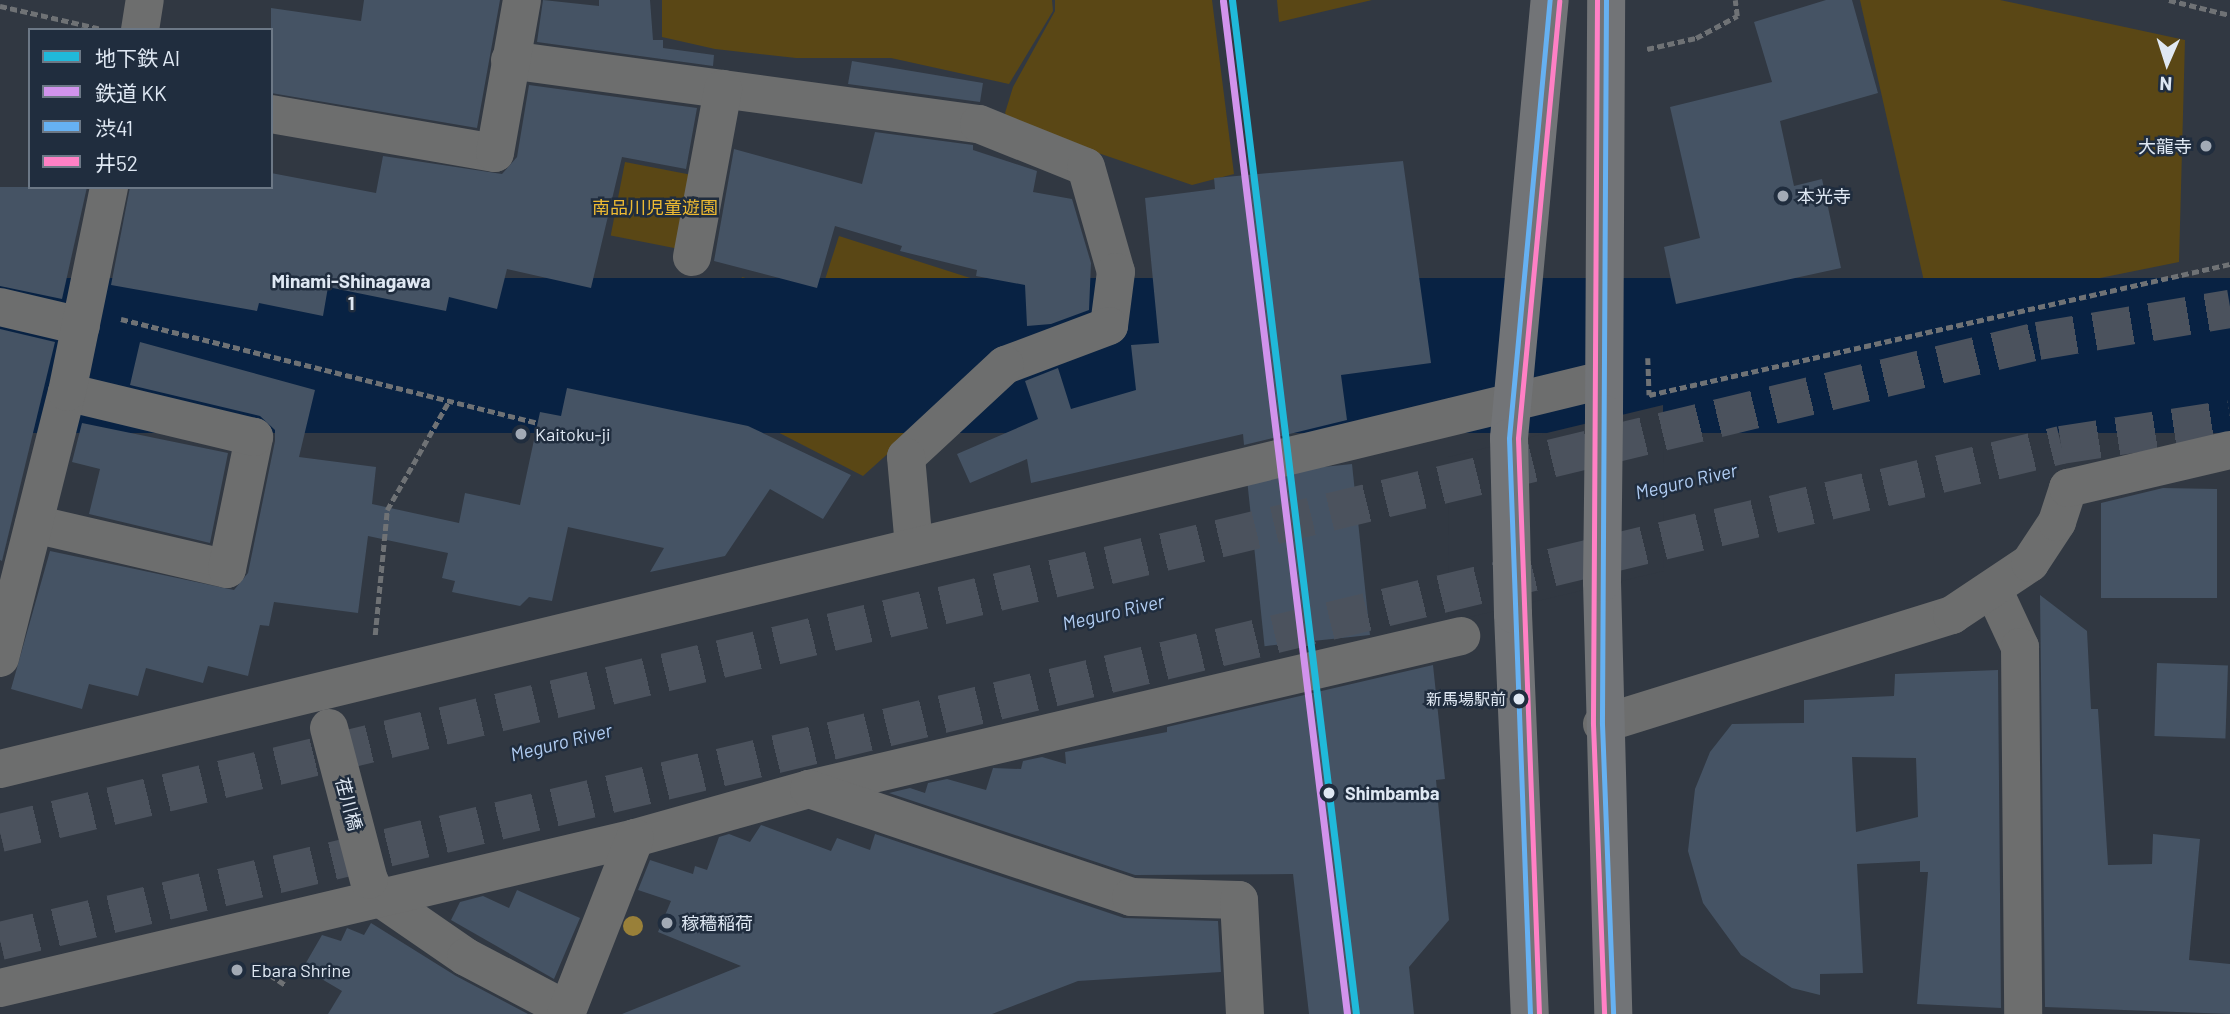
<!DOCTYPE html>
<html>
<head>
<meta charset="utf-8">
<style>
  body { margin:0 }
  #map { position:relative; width:2230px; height:1014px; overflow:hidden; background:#313842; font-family:Barlow,"Noto Sans JP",sans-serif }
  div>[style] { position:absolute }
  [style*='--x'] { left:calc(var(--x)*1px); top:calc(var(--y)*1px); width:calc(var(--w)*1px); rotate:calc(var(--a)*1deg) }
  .green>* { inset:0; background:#5a4715; transform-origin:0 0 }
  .water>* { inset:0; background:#082243; transform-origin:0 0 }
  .pier>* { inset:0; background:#313842 }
  .building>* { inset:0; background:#455364; transform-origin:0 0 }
  .highway-tunnel>* { height:38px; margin-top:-19px; transform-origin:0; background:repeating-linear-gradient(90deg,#4b525d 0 38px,transparent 0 57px) }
  .path>* { height:4.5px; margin-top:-2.25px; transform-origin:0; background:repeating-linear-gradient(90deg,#6f7275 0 7px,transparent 0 10.5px) }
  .minor>* { height:38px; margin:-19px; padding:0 19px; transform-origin:19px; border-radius:19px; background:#6d6e6e }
  .highway>* { height:38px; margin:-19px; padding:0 19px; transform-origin:19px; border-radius:19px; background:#727477 }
  .minor-bridge>* { height:38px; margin:-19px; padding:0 19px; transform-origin:19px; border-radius:19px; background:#6d6e6e }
  .highway-bridge>* { height:38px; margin:-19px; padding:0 19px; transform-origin:19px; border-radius:19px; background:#727477 }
  .bus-1>* { height:5px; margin:-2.5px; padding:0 2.5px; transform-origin:2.5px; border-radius:2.5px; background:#66b1f2 }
  .bus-2>* { height:5px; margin:-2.5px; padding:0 2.5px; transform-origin:2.5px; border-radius:2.5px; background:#ff80c5 }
  .rail-1>* { height:7px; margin:-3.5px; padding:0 3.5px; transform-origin:3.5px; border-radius:3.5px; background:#d193ec }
  .metro-1>* { height:7px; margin:-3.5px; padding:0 3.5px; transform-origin:3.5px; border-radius:3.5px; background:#20b9da }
  .trees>* { width:20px; height:20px; margin:-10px; border-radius:50%; background:#998039 }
  .dots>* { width:19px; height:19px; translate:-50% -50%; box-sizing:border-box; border:4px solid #202d3e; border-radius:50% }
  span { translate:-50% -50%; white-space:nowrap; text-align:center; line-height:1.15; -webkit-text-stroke:5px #202d3e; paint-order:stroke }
  .bus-label { font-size:16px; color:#dfe8f3 }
  .right { translate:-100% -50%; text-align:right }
  .poi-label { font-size:18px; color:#dfe8f3 }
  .left { translate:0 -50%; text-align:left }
  .park-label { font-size:18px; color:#eeba32 }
  .stop-label { font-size:18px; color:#dfe8f3; font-weight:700 }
  .street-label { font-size:18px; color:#dfe8f3 }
  .neighbourhood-label { font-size:19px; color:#dfe8f3; font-weight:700 }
  .water-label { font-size:19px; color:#b2cef4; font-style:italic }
  .legend { position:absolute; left:28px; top:28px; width:245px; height:161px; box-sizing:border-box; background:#202d3e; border:2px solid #6c7886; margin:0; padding:9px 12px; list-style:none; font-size:21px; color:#dfe8f3 }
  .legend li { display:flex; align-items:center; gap:14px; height:35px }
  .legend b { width:35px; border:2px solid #6c7886 }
  .north { position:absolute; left:2132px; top:28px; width:70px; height:70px; -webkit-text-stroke:5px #202d3e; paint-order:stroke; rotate:183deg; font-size:19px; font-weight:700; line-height:28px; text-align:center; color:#dfe8f3 }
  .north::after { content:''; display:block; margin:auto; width:24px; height:32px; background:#dfe8f3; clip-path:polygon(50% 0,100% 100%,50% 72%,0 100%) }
</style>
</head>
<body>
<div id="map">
  <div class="green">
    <div style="clip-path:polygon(662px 0,1052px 0,1053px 11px,1009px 84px,891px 58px,796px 58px,715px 49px,662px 37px)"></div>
    <div style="clip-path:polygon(1055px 0,1212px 0,1234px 174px,1192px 185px,1010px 123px,1005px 113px,1013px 87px,1055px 11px)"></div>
    <div style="clip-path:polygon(1277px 0,1372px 0,1279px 22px)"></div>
    <div style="clip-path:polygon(1860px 0,2000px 0,2185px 40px,2179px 262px,1931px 312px)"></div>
    <div style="left:625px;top:162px;width:75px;height:75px;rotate:11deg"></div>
    <div style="clip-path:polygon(839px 236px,1014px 292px,1013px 341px,863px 476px,704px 394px,494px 342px,510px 278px,720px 343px,742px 277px,819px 298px)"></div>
  </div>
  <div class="water">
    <div style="left:2230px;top:278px;width:155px;height:2292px;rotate:90deg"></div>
  </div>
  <div class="pier">
    <div style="clip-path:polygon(1663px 405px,1664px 571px,1449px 622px,1448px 457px)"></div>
  </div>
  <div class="building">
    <div style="clip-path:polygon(364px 0,500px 0,477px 128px,271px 93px,271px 8px,361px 21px)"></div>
    <div style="clip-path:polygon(543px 0,599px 6px,599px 0,650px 0,653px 40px,663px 40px,663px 48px,714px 55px,713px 66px,537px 42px)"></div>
    <div style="clip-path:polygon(1826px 0,1852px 0,1878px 93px,1780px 121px,1794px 186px,1822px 179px,1841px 268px,1676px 304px,1664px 247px,1700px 238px,1670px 107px,1772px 82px,1754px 22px)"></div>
    <div style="clip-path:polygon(852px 61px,983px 83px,980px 102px,848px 84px)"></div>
    <div style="clip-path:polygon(529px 85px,697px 108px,686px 169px,622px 157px,591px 288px,507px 269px,497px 309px,449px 297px,446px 311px,328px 287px,323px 316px,259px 303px,257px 311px,111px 285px,130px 187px,271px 187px,271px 173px,376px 193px,383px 156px,502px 174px,517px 157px)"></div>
    <div style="clip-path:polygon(875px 132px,973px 145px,973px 150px,1037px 171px,1033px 192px,1072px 199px,1091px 263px,1089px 310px,1051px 324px,1027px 326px,1025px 285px,976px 276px,977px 270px,900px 251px,902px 246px,835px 226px,817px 288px,714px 261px,734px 149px,862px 184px)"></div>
    <div style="clip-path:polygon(1403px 161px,1431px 363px,1341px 375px,1347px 420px,1244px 445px,1243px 434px,1031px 483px,1027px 459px,970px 483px,957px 454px,1038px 419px,1025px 381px,1058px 368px,1071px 409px,1136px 390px,1131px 345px,1159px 343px,1145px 198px,1215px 189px,1214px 178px)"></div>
    <div style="clip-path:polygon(0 187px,87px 187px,62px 299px,0 286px)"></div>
    <div style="clip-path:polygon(0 329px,55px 342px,2px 561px,0 560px)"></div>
    <div style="clip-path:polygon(140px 342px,315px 390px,299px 457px,376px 467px,372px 504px,459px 523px,465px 493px,520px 505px,540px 412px,561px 416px,567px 388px,748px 426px,851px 475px,823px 519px,770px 489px,725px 556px,650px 572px,664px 548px,568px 527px,552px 601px,529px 597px,520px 606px,452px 592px,455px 581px,442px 578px,448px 553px,368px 536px,358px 613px,274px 602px,269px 626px,260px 625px,248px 676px,208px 666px,203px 683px,146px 668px,138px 696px,89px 684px,82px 709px,11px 689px,50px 551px,234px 590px,248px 573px,275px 441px,275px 430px,260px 416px,130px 385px)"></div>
    <div style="clip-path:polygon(82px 423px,228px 453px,210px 543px,89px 514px,100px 469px,72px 462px)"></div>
    <div style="left:1352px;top:464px;width:172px;height:106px;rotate:84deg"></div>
    <div style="clip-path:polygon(2163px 488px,2217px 489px,2217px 598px,2101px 598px,2101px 503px)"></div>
    <div style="clip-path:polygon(2040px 595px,2087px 631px,2091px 709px,2098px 709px,2108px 865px,2152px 864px,2153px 834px,2200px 839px,2189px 960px,2230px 964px,2230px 1014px,2045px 1007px)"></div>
    <div style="left:2157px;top:663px;width:71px;height:73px;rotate:2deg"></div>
    <div style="clip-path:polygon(1433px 665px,1445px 779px,1436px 780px,1449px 920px,1409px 967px,1414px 1014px,1309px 1014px,1293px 874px,1135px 875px,889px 793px,910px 788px,925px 793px,928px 783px,947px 779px,986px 790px,993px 768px,1021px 769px,1023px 761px,1042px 757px,1066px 764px,1065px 752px,1167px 732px,1167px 727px)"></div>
    <div style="clip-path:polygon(evenodd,1998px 670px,2001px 1008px,1917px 1004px,1928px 872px,1920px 872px,1920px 861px,1857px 864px,1863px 973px,1820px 974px,1820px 995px,1792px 988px,1741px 955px,1703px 903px,1688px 851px,1695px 789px,1710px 752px,1732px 724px,1804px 723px,1804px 700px,1894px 696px,1895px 674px,1998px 670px,1852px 757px,1916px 758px,1918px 817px,1856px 832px,1852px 757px)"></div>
    <div style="clip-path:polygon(761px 825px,831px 851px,837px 838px,870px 850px,875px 834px,1124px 918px,1218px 921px,1221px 972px,1078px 981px,992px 1014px,622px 1014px,741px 966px,658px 932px,671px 901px,638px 890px,650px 860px,693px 874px,695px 866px,707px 870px,719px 837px,729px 834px,750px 842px)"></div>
    <div style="clip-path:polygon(517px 890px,580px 918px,554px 979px,451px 920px,460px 902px,483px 896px,509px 908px)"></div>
    <div style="clip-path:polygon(371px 923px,456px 976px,528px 1014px,328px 1014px,342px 991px,303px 968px,322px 935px,341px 941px,347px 928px,364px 935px)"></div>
  </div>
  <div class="highway-tunnel">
    <div style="--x:0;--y:833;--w:2097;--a:-13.57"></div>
    <div style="--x:2038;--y:341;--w:195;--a:-9.5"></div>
    <div style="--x:0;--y:941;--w:2120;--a:-13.53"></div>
    <div style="--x:2061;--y:445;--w:171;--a:-8.7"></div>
  </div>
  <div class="path">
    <div style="--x:2169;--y:0;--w:63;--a:13.8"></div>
    <div style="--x:0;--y:6;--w:105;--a:12.7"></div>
    <div style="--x:1647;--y:49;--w:50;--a:-12.7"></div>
    <div style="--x:1696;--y:38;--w:47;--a:-28.2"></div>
    <div style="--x:1737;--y:16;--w:16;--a:-97"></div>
    <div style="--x:121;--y:319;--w:430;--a:14"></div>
    <div style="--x:1648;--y:358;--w:37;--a:88"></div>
    <div style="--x:1649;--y:395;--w:596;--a:-12.71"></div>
    <div style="--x:375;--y:635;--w:126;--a:-84.5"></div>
    <div style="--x:387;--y:510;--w:125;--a:-60.4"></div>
    <div style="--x:261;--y:969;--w:30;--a:33"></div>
  </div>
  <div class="minor">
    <div style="--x:140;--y:30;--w:30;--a:-81"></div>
    <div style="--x:510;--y:60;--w:473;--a:7.8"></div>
    <div style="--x:979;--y:124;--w:115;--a:21.9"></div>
    <div style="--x:1086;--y:167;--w:109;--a:74.1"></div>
    <div style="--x:1116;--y:272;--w:54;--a:97.4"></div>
    <div style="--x:1109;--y:326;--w:111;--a:159.4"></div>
    <div style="--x:1005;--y:365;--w:135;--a:137.1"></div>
    <div style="--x:906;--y:457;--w:90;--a:84.9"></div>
    <div style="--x:271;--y:114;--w:227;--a:9.9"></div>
    <div style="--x:495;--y:153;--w:155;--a:-80"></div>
    <div style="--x:692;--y:257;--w:171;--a:-79.5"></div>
    <div style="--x:0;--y:307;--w:83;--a:13.2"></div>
    <div style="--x:34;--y:524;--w:198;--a:13.1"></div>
    <div style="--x:227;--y:569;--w:135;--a:-78.4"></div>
    <div style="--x:254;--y:437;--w:192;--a:-166.5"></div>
    <div style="--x:1994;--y:591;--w:62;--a:65.1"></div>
    <div style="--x:2020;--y:647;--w:367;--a:89.5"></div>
    <div style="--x:0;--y:658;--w:274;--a:-75.9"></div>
    <div style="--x:67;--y:392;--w:209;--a:-78.4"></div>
    <div style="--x:1602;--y:724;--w:367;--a:-17.3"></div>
    <div style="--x:1952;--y:615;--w:94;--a:-33.7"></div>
    <div style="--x:2030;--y:563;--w:49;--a:-56.6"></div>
    <div style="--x:2057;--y:522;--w:36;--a:-72"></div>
    <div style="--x:2068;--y:488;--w:166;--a:-13.2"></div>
    <div style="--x:0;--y:769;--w:1650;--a:-13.64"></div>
    <div style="--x:809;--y:789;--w:670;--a:-13.21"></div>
    <div style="--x:370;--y:882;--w:14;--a:65"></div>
    <div style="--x:376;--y:895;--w:109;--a:34.6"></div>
    <div style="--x:466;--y:957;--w:114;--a:27.7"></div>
    <div style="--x:0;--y:988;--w:652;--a:-13.29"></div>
    <div style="--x:635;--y:838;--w:181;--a:-15.7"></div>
    <div style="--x:809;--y:789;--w:340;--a:18.5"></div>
    <div style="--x:1131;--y:897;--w:108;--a:1.6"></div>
    <div style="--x:1239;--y:900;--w:114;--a:87"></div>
    <div style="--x:566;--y:1014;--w:189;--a:-68.6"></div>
  </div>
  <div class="highway">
    <div style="--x:1604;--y:414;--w:414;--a:-89.7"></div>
    <div style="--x:1509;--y:438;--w:440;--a:-84.7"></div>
    <div style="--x:1602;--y:582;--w:432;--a:88.5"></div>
    <div style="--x:1513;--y:614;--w:400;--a:87.6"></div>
  </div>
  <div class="minor-bridge">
    <div style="--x:329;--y:728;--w:157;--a:75.3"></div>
  </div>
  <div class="highway-bridge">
    <div style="--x:1509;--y:438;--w:176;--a:88.7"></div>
    <div style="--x:1602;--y:582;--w:168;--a:-89.3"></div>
  </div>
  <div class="bus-1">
    <div style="--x:1606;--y:0;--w:724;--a:90.32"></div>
    <div style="--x:1602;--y:724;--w:290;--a:87.8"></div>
    <div style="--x:1530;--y:1014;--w:576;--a:-92.09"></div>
    <div style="--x:1509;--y:438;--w:440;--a:-84.7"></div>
  </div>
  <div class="bus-2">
    <div style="--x:1597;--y:0;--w:724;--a:90.32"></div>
    <div style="--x:1593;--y:724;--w:290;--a:87.8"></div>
    <div style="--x:1539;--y:1014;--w:576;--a:-92.09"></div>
    <div style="--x:1518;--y:438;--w:439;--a:-84.6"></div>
  </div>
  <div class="rail-1">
    <div style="--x:1223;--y:1;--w:1021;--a:83.02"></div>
  </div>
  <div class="metro-1">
    <div style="--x:1232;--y:0;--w:1022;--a:83.03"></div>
  </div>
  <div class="trees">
    <div style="left:633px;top:926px"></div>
  </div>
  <div class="dots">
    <div style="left:2206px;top:146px;background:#a2aab5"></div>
    <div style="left:1783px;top:196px;background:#a2aab5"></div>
    <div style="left:521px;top:434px;background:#a2aab5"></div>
    <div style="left:1519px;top:699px;background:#dfe8f3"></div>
    <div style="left:1329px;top:793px;background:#dfe8f3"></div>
    <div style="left:667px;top:923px;background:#a2aab5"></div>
    <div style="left:237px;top:970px;background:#a2aab5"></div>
  </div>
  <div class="bus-label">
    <span class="right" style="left:1506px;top:699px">新馬場駅前</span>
  </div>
  <div class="poi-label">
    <span class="right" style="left:2192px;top:146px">大龍寺</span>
    <span class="left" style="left:1797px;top:196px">本光寺</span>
    <span class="left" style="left:535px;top:434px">Kaitoku-ji</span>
    <span class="left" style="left:681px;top:923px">稼穡稲荷</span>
    <span class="left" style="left:251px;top:970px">Ebara Shrine</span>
  </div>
  <div class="park-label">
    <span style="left:655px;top:207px">南品川児童遊園</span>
  </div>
  <div class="stop-label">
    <span class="left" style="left:1345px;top:793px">Shimbamba</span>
  </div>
  <div class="street-label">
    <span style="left:349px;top:804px;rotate:75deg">荏川橋</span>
  </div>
  <div class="neighbourhood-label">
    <span style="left:351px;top:292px">Minami-Shinagawa<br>1</span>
  </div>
  <div class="water-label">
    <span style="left:1686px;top:481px;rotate:-13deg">Meguro River</span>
    <span style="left:1113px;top:612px;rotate:-13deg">Meguro River</span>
    <span style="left:561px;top:742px;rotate:-14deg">Meguro River</span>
  </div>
  <ul class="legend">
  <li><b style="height:9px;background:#20b9da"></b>地下鉄 Al</li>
  <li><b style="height:9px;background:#d193ec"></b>鉄道 KK</li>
  <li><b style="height:9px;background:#66b1f2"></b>渋41</li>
  <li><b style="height:9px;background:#ff80c5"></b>井52</li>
  </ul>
  <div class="north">N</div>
</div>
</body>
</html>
